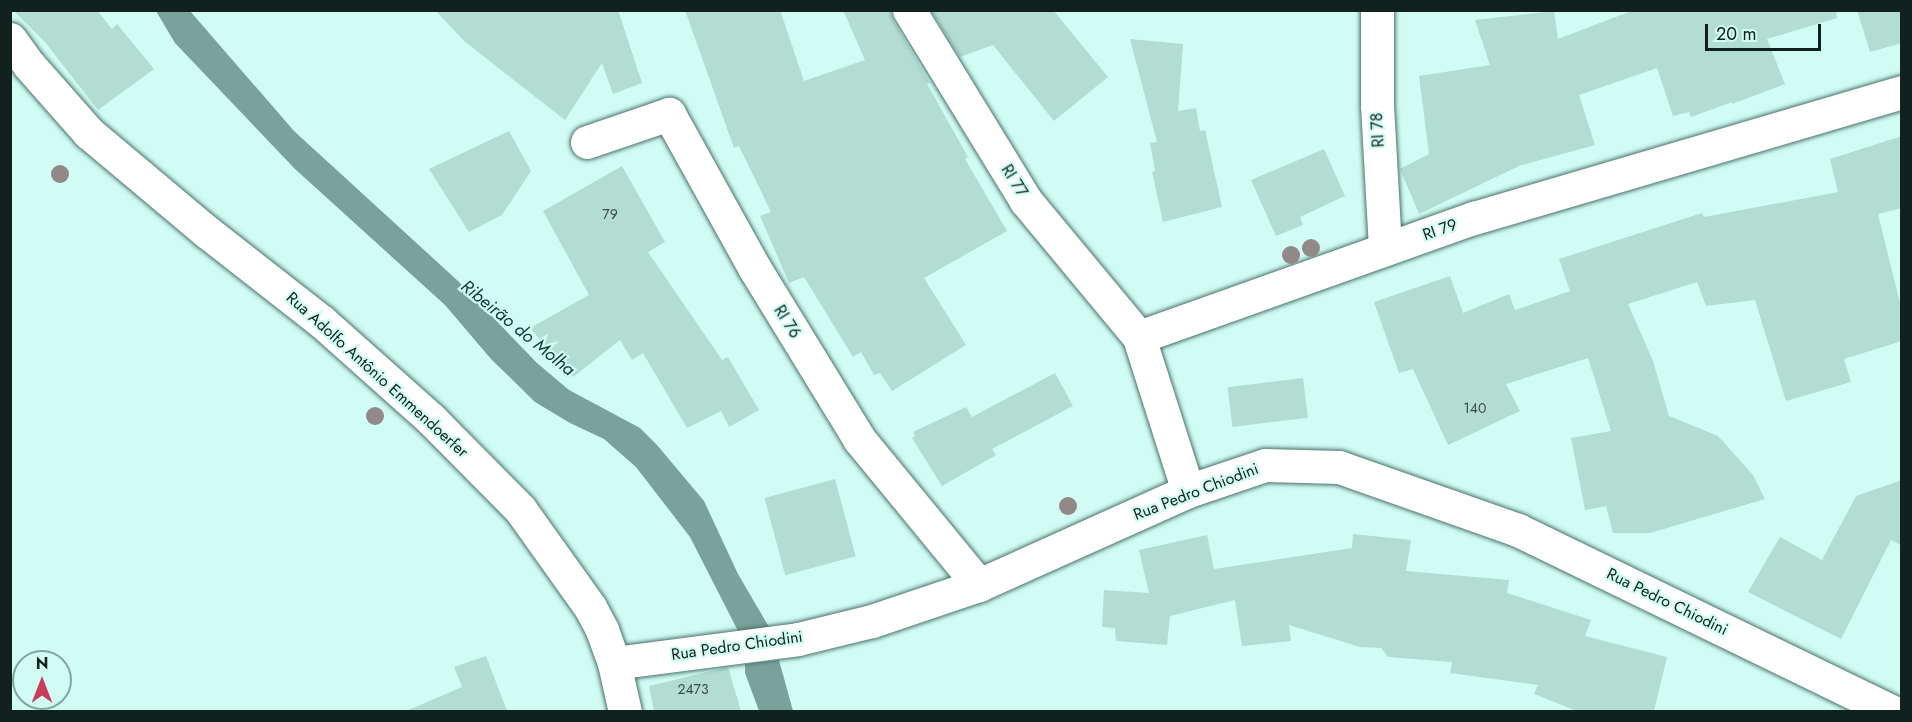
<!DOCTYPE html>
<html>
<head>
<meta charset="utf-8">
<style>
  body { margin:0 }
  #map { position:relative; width:1912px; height:722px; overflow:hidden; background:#d1fcf3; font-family:Jost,sans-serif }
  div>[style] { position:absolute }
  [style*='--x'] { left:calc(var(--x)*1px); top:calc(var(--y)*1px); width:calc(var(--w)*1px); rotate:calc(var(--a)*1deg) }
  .water>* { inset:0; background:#7aa29a }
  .building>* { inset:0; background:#b3dcd3; transform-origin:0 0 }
  .roads { filter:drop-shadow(0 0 2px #4a726a) drop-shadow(0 0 2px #4a726a) }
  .minor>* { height:33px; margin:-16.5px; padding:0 16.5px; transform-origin:16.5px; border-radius:16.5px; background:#fff }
  .tertiary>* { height:33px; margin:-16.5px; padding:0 16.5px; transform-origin:16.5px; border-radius:16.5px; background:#fff }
  .trees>* { width:18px; height:18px; margin:-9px; border-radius:50%; background:#918888 }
  span { translate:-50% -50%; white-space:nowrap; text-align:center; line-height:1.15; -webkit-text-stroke:4.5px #d1fcf3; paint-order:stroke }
  .number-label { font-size:14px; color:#3a504b }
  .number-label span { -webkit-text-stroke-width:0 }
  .street-label { font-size:16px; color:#11211e }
  .water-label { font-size:18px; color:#133a33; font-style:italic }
  .frame { position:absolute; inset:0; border:12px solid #11211e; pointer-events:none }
  .north { position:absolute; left:12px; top:650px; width:60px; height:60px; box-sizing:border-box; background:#d1fcf3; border:2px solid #84a49e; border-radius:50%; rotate:0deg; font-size:16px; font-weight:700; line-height:24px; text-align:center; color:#11211e }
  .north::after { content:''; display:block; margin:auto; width:21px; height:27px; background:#cb3b5d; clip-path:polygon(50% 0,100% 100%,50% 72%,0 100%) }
  .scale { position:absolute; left:1705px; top:24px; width:116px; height:27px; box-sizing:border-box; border:3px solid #11211e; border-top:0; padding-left:8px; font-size:18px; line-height:21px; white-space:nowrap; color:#11211e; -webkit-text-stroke:4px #d1fcf3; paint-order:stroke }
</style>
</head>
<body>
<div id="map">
  <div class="water">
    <div style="clip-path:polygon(156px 11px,190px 11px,294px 131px,458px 281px,537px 363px,569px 390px,640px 428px,657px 445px,704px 501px,738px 574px,769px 627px,738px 631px,690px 537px,636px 467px,604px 439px,570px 423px,535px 402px,491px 359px,445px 305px,295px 169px,175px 43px)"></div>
    <div style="clip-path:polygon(779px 660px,793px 711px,759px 711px,745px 673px,745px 664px)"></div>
  </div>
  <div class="building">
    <div style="clip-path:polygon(13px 10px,97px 10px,112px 29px,117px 24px,154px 69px,98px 110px,45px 42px)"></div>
    <div style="clip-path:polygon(435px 10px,618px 10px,642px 83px,613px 94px,602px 63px,565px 120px,464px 41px)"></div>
    <div style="clip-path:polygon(685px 10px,780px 10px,804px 81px,865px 60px,843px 10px,890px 10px,893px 20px,930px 83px,927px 84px,968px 157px,965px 159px,1007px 231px,924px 278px,966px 345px,892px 391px,880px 373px,874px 375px,861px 352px,853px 357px,804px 277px,789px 283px,760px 216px,771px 212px,739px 146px,734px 148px)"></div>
    <div style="clip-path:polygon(931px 10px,1053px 10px,1108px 77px,1054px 121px,993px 45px,960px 57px)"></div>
    <div style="clip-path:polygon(1634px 10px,1836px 10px,1837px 18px,1767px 39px,1785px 84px,1732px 104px,1732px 102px,1691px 117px,1689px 112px,1673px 116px,1657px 68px,1579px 95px,1595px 145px,1519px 166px,1419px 214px,1400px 169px,1429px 154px,1419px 76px,1490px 65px,1475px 20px,1554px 11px,1558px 39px)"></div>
    <div style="clip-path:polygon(1857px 10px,1902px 10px,1902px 43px,1870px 52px)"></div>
    <div style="clip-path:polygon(1130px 39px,1183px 44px,1178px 111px,1196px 108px,1200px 131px,1205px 130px,1222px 207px,1163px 222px,1152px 172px,1155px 171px,1150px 143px,1157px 142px)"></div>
    <div style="clip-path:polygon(509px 131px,531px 171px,502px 215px,469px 232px,429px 169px)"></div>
    <div style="clip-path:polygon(1902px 136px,1902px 208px,1878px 214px,1902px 311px,1902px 341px,1844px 359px,1851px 382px,1786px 401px,1755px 300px,1706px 306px,1697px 282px,1628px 304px,1653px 361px,1669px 416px,1718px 436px,1753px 475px,1765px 499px,1650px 533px,1613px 533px,1606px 506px,1585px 510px,1571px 438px,1611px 431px,1588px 358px,1506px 384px,1520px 411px,1448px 445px,1413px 369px,1399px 373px,1374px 302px,1450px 276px,1463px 313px,1509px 294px,1515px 310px,1570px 291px,1559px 259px,1702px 213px,1704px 217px,1838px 192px,1830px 159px)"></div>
    <div style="clip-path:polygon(1324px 149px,1345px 196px,1300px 217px,1303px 225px,1276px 236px,1251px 180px)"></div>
    <div style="clip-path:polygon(622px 166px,665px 242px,648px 252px,722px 360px,728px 357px,759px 410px,729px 427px,721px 411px,687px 428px,643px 353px,632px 360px,620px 340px,573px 377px,530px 328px,589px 295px,543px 211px)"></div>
    <div style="clip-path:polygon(1055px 373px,1073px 406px,992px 449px,996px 455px,942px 486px,912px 438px,915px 436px,913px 432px,966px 407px,972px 417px)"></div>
    <div style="left:1303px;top:378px;width:40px;height:76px;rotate:83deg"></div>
    <div style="left:835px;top:479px;width:80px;height:73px;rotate:75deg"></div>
    <div style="clip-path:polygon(1902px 480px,1902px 546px,1891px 540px,1841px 639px,1748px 592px,1780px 537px,1822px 560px,1856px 496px)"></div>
    <div style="clip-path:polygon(1353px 534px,1411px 540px,1406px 571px,1509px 580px,1507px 593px,1591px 620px,1585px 636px,1667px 657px,1654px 711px,1577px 711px,1534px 694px,1538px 685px,1450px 673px,1452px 662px,1388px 657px,1381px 648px,1360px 647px,1289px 625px,1291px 641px,1242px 646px,1235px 600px,1170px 616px,1167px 645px,1116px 641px,1115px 628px,1102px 627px,1104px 590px,1149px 593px,1139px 550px,1207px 535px,1214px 569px,1352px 548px)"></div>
    <div style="clip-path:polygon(486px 656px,507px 711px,406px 711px,462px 687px,454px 667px)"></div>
    <div style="clip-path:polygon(728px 667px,741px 711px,654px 711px,649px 686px)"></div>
  </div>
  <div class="roads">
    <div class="minor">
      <div style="--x:909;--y:10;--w:224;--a:58.5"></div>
      <div style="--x:1026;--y:201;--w:177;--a:50.3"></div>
      <div style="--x:1377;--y:10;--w:95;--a:90"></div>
      <div style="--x:1377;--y:105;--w:144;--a:86.8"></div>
      <div style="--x:587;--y:142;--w:87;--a:-18.9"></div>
      <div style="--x:669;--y:114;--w:177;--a:61"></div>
      <div style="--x:755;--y:269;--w:199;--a:58.5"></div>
      <div style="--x:859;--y:439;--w:189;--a:50.6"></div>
      <div style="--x:1188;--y:491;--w:162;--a:-107.7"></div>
      <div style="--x:1139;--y:337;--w:356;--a:-19.6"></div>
      <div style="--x:1474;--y:218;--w:446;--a:-16.4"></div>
      <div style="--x:614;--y:663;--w:186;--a:-7.4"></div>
      <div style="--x:798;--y:639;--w:76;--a:-13.7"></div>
      <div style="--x:872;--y:621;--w:113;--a:-18.6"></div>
      <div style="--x:979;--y:585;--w:229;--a:-24.2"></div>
      <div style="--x:1188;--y:491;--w:81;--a:-18.7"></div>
      <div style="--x:1265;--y:465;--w:74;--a:1.5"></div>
      <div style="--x:1339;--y:467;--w:190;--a:19.4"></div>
      <div style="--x:1518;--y:530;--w:417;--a:25.9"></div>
    </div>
    <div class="tertiary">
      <div style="--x:10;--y:39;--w:32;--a:54"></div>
      <div style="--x:29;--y:65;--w:91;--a:48.6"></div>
      <div style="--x:89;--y:133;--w:154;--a:40"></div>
      <div style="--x:207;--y:232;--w:145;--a:38"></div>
      <div style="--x:321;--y:321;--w:149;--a:41.7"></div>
      <div style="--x:432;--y:420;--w:125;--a:45.3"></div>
      <div style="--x:520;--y:509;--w:120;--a:54.5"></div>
      <div style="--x:590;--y:607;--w:26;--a:62"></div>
      <div style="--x:602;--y:630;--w:35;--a:70"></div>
      <div style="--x:614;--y:663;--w:50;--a:77.3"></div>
    </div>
  </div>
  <div class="trees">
    <div style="left:60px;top:174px"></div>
    <div style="left:1311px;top:248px"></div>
    <div style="left:1291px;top:255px"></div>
    <div style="left:375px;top:416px"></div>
    <div style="left:1068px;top:506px"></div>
  </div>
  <div class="number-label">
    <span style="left:610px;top:214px">79</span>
    <span style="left:1475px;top:408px">140</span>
    <span style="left:693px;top:689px">2473</span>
  </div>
  <div class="street-label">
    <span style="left:1378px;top:130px;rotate:-93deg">RI 78</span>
    <span style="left:1014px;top:181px;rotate:58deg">RI 77</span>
    <span style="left:1440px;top:230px;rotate:-19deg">RI 79</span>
    <span style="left:787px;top:322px;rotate:58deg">RI 76</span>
    <span style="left:377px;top:375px;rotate:42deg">Rua Adolfo Antônio Emmendoerfer</span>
    <span style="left:1196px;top:492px;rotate:-21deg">Rua Pedro Chiodini</span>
    <span style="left:1667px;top:602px;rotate:26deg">Rua Pedro Chiodini</span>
    <span style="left:737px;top:646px;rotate:-8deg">Rua Pedro Chiodini</span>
  </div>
  <div class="water-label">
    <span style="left:518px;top:328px;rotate:39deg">Ribeirão do Molha</span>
  </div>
  <div class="frame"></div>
  <div class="north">N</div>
  <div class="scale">20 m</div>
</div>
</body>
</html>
